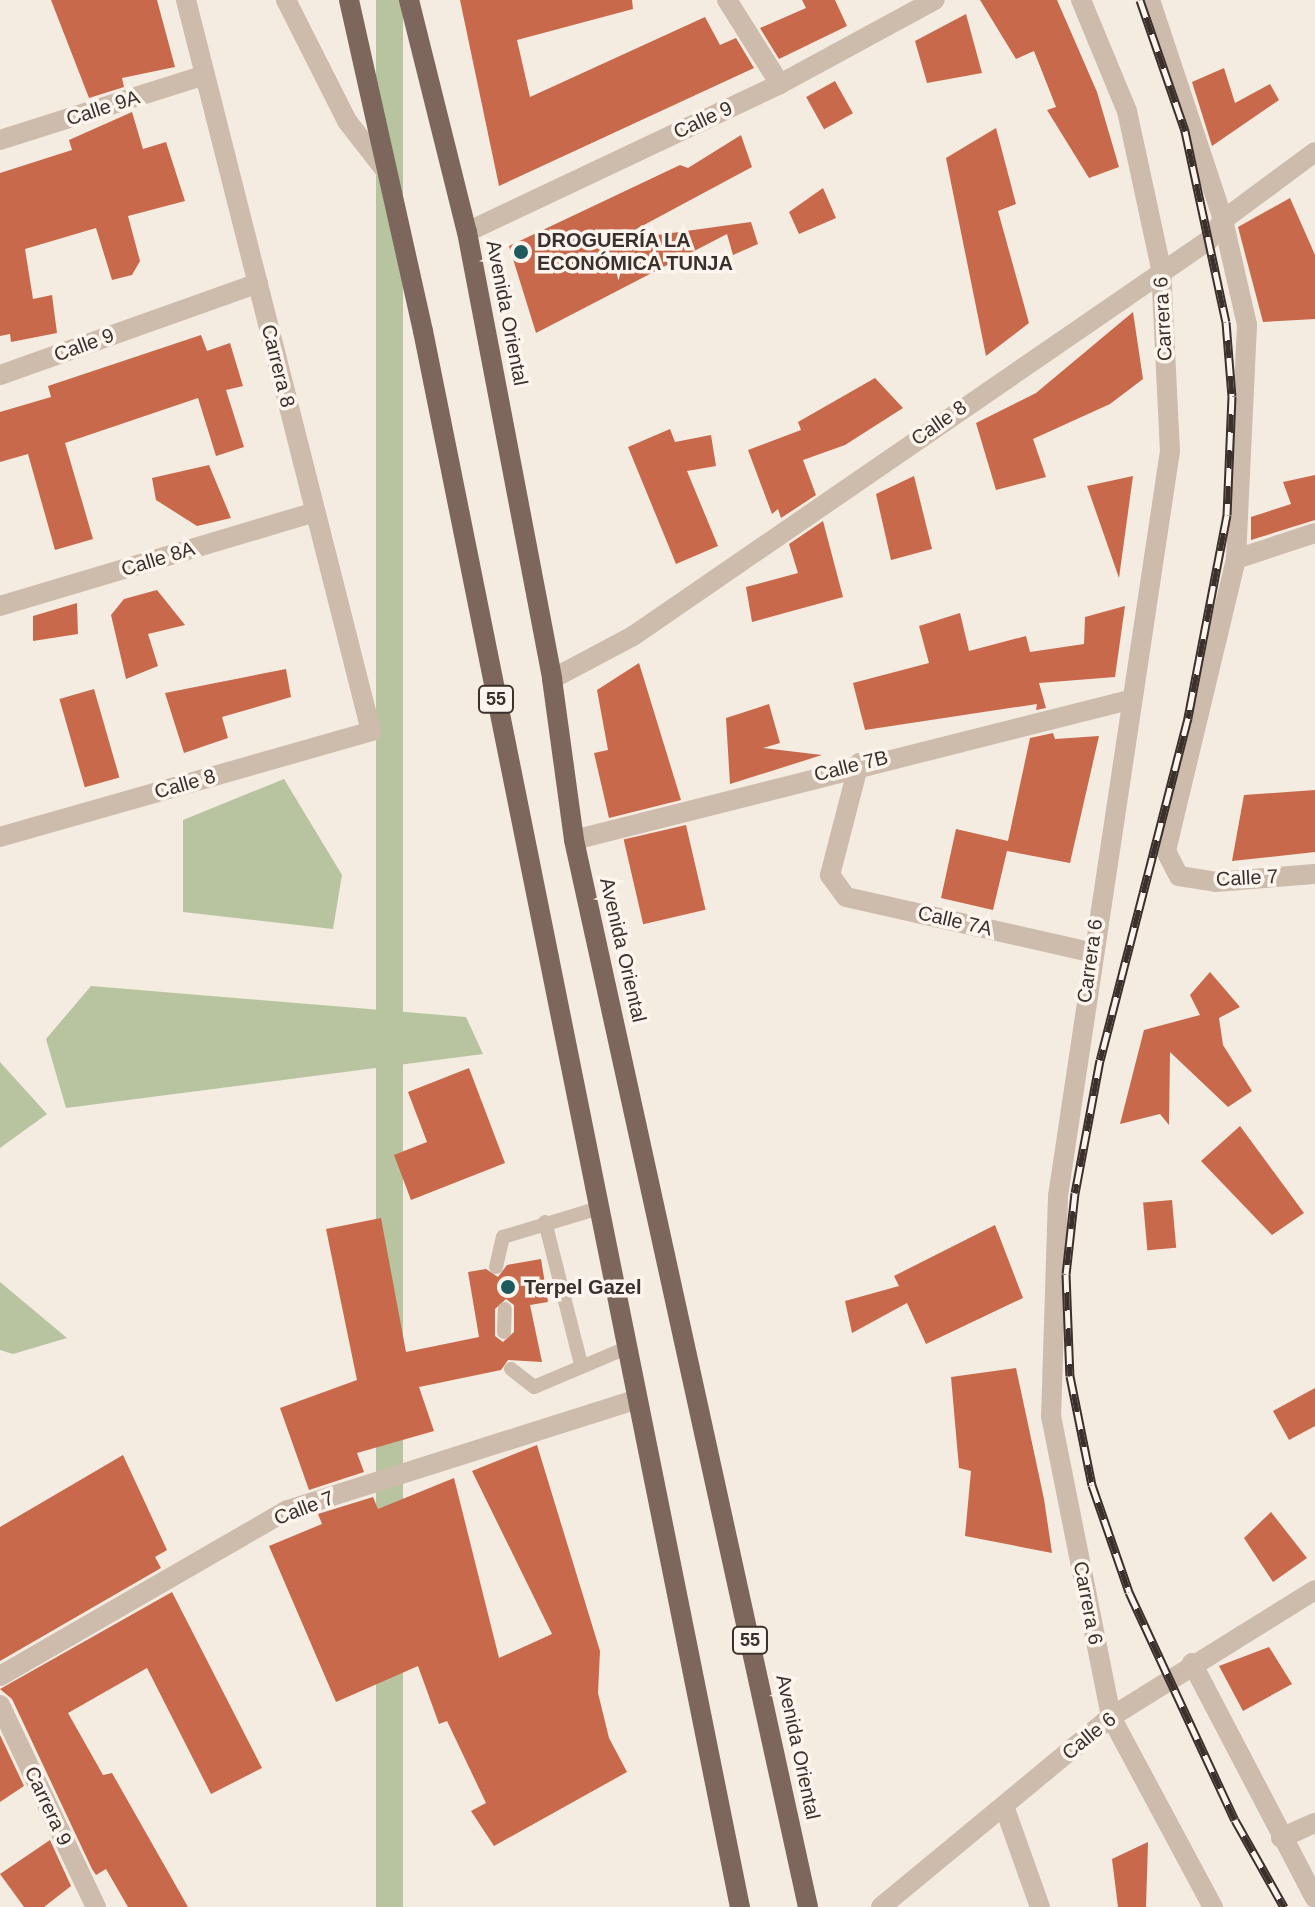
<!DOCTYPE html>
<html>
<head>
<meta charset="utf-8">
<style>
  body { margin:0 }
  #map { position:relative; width:1315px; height:1907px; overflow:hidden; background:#f4ebe1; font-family:Helvetica,sans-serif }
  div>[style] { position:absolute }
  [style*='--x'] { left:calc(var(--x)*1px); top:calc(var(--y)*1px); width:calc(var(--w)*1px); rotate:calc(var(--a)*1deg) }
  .green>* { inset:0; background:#b8c4a0; transform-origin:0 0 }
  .building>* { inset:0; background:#c8694b; transform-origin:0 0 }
  .service>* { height:14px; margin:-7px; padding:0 7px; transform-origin:7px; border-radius:7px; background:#cdbbac }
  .minor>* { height:20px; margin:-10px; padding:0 10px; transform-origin:10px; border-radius:10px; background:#cdbbac }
  .primary>* { height:20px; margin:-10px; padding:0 10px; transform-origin:10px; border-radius:10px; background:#7d675c }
  .rail>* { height:9px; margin-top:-4.5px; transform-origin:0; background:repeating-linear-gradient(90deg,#fbf5ee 0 18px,#3b302b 0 36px); box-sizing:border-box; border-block:2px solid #3b302b }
  .dots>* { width:22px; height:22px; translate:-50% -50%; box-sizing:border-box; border:4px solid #fbf5ee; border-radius:50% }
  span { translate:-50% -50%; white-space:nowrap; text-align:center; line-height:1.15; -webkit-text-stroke:7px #fbf5ee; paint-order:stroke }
  .shield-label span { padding:2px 6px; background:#fbf5ee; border:2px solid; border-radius:6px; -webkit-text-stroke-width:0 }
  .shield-label { font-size:18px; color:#3b302b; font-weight:700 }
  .street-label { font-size:20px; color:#3b302b }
  .poi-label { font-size:20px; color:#3b302b; font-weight:700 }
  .left { translate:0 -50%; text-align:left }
</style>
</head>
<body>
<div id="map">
  <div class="green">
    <div style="left:376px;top:0;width:27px;height:1947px"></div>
    <div style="clip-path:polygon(284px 779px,342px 875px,333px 929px,183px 912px,183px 820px)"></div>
    <div style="clip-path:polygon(91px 986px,466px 1017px,483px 1054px,66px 1108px,46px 1039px)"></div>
    <div style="clip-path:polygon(0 1062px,47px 1114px,0 1148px)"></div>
    <div style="clip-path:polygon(0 1282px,67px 1338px,13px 1354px,0 1350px)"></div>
  </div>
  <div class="building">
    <div style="clip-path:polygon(51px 0,157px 0,175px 67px,122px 78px,124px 87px,89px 98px)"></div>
    <div style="clip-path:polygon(460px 0,632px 0,633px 9px,517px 40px,530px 97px,705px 17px,720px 45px,736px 38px,754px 68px,499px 186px)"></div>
    <div style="clip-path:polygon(802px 0,835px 0,847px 26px,779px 59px,760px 28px,806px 8px)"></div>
    <div style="clip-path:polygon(980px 0,1057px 0,1097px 92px,1119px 167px,1089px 178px,1047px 110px,1056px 107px,1034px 51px,1016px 59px)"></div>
    <div style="clip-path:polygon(966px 14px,982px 73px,927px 83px,915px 41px)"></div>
    <div style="clip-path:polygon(1224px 68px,1235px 103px,1270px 84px,1279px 100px,1212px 146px,1192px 82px)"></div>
    <div style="left:835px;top:81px;width:37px;height:33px;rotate:61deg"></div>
    <div style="clip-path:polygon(132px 112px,143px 149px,166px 142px,185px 201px,128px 216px,140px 261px,132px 275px,112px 280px,96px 228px,25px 249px,33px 299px,52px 295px,57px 333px,11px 342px,10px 334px,0 336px,0 173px,72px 150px,69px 140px)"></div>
    <div style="clip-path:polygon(996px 128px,1016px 204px,998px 211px,1029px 323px,986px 356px,946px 158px)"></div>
    <div style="clip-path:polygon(741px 135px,752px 167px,614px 241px,751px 222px,758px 244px,733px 255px,727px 234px,536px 333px,509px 246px,680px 165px,688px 168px)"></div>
    <div style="clip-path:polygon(823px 188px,836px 218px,799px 234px,789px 212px)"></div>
    <div style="clip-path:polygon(1290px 198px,1315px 255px,1315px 319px,1263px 322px,1238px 227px)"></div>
    <div style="clip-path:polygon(1133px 312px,1143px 379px,1110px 404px,1033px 439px,1046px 477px,996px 490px,976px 423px,1036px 393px)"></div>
    <div style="clip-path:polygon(201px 335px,207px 351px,230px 343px,243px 386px,226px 390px,244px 447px,216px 456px,198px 398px,65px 443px,93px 539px,55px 550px,28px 454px,0 462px,0 412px,51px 397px,48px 386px)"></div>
    <div style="clip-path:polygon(875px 378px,903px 408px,845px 445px,803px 460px,816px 495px,781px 518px,778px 509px,772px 514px,748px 450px,801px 430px,798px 422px)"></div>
    <div style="clip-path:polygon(670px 429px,675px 442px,711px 435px,716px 466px,687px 471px,718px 546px,676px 564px,628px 447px)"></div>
    <div style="clip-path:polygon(209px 465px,231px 518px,197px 526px,156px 500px,152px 478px)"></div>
    <div style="clip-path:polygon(1315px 475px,1315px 520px,1251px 540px,1251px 517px,1291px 504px,1283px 482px)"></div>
    <div style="clip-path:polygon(914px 476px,932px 549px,891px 560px,876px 494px)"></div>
    <div style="clip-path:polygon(1133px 476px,1119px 578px,1087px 486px)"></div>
    <div style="clip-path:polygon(823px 521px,843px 597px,752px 622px,746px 587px,798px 573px,789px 544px)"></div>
    <div style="clip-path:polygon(157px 590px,185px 625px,148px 634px,158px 666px,126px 679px,111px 615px,124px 599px)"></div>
    <div style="clip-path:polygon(77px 603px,78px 634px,33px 641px,33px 616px)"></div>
    <div style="clip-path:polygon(1125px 606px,1115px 677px,1039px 683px,1046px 708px,1036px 710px,1037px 704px,865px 730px,853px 683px,929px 663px,919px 626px,960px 613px,969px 651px,1026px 636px,1030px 652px,1084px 644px,1085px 617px)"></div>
    <div style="clip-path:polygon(639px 663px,681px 800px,609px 818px,594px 753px,608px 750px,597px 690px)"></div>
    <div style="clip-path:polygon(286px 669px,291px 697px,222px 717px,228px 738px,184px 753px,165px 693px)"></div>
    <div style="left:94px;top:689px;width:92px;height:36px;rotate:74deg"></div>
    <div style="clip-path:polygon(769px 704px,780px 743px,763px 748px,822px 755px,730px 784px,726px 718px)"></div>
    <div style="clip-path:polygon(1053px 733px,1055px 739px,1099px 736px,1070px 863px,1007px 851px,993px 910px,941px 898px,956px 829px,1008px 841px,1030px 738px)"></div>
    <div style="clip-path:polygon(1315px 790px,1315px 852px,1232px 861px,1244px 795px)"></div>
    <div style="left:686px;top:825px;width:87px;height:64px;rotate:77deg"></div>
    <div style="clip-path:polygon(1210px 972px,1240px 1007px,1219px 1018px,1223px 1045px,1252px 1091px,1228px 1107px,1170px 1052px,1169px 1125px,1160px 1114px,1120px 1124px,1144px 1030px,1200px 1015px,1190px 995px)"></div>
    <div style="clip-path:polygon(469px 1068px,505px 1163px,411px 1200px,394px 1155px,427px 1142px,408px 1092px)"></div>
    <div style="clip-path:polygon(1240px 1126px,1304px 1213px,1272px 1235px,1201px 1161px)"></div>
    <div style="left:1172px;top:1200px;width:48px;height:29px;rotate:85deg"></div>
    <div style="clip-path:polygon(evenodd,381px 1218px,406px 1352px,479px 1337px,468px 1272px,486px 1269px,498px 1277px,507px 1265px,541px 1259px,548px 1302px,530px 1305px,542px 1362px,508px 1360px,501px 1370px,419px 1387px,434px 1431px,357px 1453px,364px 1472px,309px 1490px,280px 1408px,357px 1380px,326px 1229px,381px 1218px,506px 1299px,514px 1305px,514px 1332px,503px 1342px,495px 1336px,495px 1309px,506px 1299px)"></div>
    <div style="clip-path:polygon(995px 1225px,1023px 1298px,926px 1344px,907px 1303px,852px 1333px,845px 1301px,899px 1286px,894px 1276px)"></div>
    <div style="clip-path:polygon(1016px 1368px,1044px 1499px,1052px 1553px,965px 1536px,971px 1471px,959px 1468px,951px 1377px)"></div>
    <div style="clip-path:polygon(1315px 1388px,1315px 1426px,1289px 1440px,1273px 1411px)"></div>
    <div style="clip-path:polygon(537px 1445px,600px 1651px,598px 1693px,609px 1738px,627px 1772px,494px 1846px,471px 1811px,486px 1803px,447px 1721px,439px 1724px,418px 1666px,336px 1702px,269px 1546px,322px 1524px,318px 1514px,373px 1497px,378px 1509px,454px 1478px,499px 1658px,552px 1634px,472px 1471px)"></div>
    <div style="clip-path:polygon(123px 1455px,167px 1550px,155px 1557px,161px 1568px,0 1661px,0 1527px)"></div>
    <div style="clip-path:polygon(1271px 1512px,1307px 1558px,1273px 1582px,1244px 1538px)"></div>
    <div style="clip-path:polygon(172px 1592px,262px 1768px,211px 1794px,147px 1668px,68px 1713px,103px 1775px,112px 1773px,188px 1907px,128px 1907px,106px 1869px,96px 1875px,92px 1869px,12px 1699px,0 1689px)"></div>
    <div style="clip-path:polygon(1269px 1647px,1292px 1684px,1243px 1711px,1219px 1666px)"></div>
    <div style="clip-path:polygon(0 1735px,24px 1786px,0 1802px)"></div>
    <div style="clip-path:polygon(50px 1840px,71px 1886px,44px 1907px,24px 1907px,0 1874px)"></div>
    <div style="clip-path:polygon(1148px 1842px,1146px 1907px,1118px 1907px,1112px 1859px)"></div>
  </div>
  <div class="service">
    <div style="--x:545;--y:1222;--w:146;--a:75.8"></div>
    <div style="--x:496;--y:1267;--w:31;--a:-77"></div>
    <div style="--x:503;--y:1237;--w:97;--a:-16.8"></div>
    <div style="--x:504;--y:1332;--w:23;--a:-88"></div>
    <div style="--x:511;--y:1369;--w:29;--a:38"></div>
    <div style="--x:534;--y:1387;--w:98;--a:-22.9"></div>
  </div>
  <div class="minor">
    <div style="--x:286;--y:0;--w:136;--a:63.2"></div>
    <div style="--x:347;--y:121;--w:68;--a:52.1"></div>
    <div style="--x:727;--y:0;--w:99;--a:57.8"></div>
    <div style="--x:1081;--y:0;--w:120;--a:67.5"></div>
    <div style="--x:1127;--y:111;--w:161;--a:77.8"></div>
    <div style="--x:1161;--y:268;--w:183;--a:87.2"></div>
    <div style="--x:1170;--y:451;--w:753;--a:98.55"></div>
    <div style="--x:1058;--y:1196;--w:220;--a:91.8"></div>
    <div style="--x:1051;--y:1416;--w:307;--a:78.7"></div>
    <div style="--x:1111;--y:1717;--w:216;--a:61.8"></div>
    <div style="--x:1150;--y:0;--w:232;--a:71.6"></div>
    <div style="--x:1223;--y:220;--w:108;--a:77.1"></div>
    <div style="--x:1247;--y:325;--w:234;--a:92.7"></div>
    <div style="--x:1236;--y:559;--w:300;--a:103.5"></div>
    <div style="--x:1166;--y:851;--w:28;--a:63"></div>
    <div style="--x:1179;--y:876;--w:36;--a:9"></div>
    <div style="--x:1215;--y:882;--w:100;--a:-4.6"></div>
    <div style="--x:0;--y:140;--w:215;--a:-17.6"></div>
    <div style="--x:467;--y:232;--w:346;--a:-25.3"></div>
    <div style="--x:780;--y:84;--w:176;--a:-28.5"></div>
    <div style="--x:0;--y:375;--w:274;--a:-19.6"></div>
    <div style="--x:1236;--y:559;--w:83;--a:-18.2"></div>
    <div style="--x:0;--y:606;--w:329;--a:-16.6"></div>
    <div style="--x:552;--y:679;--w:92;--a:-28"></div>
    <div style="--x:633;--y:636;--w:699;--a:-34.51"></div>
    <div style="--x:1209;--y:240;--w:24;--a:-55"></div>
    <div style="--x:1223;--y:220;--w:114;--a:-36.5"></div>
    <div style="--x:859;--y:763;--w:116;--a:104.5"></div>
    <div style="--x:830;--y:875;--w:27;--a:54"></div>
    <div style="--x:846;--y:897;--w:250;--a:12.7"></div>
    <div style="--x:0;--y:837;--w:386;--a:-15.9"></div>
    <div style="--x:371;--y:731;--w:754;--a:-104.2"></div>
    <div style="--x:574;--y:840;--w:572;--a:-14.16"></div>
    <div style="--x:1192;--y:1663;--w:265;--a:62.4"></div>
    <div style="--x:0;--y:1676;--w:332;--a:-30"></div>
    <div style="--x:288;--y:1510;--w:363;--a:-17.6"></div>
    <div style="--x:0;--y:1705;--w:224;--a:64.6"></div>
    <div style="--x:1004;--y:1806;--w:107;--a:70.4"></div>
    <div style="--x:1281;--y:1838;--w:37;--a:-24"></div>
    <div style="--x:881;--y:1907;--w:298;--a:-39.6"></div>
    <div style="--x:1111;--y:1717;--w:240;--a:-31.9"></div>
  </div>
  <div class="primary">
    <div style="--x:349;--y:0;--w:339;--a:77.4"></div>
    <div style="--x:423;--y:331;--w:1608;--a:78.63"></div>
    <div style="--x:409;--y:0;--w:239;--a:76"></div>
    <div style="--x:467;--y:232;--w:455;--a:79.2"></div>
    <div style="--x:552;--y:679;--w:162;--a:82.2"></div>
    <div style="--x:574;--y:840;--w:1092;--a:77.63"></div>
  </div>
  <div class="rail">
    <div style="--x:1140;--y:0;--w:139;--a:71"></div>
    <div style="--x:1185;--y:131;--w:195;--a:77.9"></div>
    <div style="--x:1226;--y:322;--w:74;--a:85.4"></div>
    <div style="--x:1232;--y:396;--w:119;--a:92.4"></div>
    <div style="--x:1227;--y:515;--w:207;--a:100.9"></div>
    <div style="--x:1188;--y:718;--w:353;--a:104.4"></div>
    <div style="--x:1100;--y:1060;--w:135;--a:100.6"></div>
    <div style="--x:1075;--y:1193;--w:81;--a:96.3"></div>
    <div style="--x:1066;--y:1274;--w:102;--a:87.8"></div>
    <div style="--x:1070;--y:1376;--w:111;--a:78.6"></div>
    <div style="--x:1092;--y:1485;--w:113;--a:70.9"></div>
    <div style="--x:1129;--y:1592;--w:251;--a:65.1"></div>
    <div style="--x:1235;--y:1820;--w:100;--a:60.6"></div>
  </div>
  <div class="dots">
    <div style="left:521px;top:252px;background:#1f5a5e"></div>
    <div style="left:508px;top:1287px;background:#1f5a5e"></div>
  </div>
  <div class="shield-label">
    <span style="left:496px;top:699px">55</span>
    <span style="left:750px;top:1640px">55</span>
  </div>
  <div class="street-label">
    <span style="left:103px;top:108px;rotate:-18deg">Calle 9A</span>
    <span style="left:703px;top:120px;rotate:-25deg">Calle 9</span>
    <span style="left:507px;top:313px;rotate:79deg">Avenida Oriental</span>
    <span style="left:1163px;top:319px;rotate:-93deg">Carrera 6</span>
    <span style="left:84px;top:345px;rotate:-20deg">Calle 9</span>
    <span style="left:278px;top:366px;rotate:76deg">Carrera 8</span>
    <span style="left:939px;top:423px;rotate:-35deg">Calle 8</span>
    <span style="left:158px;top:559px;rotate:-17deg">Calle 8A</span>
    <span style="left:851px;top:766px;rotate:-14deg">Calle 7B</span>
    <span style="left:185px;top:784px;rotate:-16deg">Calle 8</span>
    <span style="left:1247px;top:878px;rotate:-3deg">Calle 7</span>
    <span style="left:955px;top:921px;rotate:13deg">Calle 7A</span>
    <span style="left:623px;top:950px;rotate:77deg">Avenida Oriental</span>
    <span style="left:1090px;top:961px;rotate:-82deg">Carrera 6</span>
    <span style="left:304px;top:1508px;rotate:-21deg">Calle 7</span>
    <span style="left:1088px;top:1603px;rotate:79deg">Carrera 6</span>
    <span style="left:1089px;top:1736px;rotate:-39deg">Calle 6</span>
    <span style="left:798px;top:1747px;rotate:78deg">Avenida Oriental</span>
    <span style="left:48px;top:1806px;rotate:65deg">Carrera 9</span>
  </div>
  <div class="poi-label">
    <span class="left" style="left:537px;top:252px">DROGUERÍA LA<br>ECONÓMICA TUNJA</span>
    <span class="left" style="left:524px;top:1287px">Terpel Gazel</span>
  </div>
</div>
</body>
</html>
